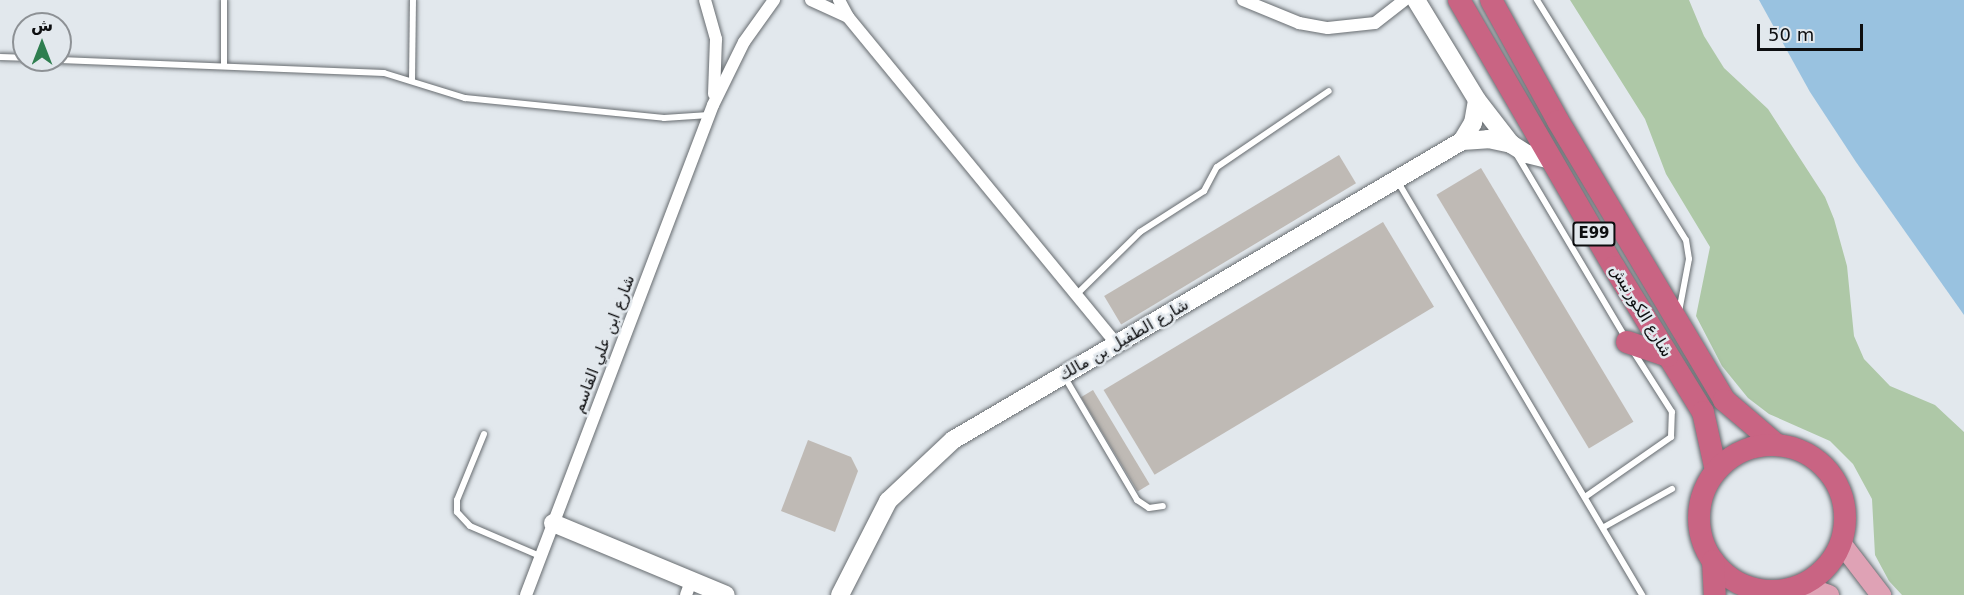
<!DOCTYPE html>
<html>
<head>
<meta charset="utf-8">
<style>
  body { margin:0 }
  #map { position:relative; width:1964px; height:595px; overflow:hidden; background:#e2e8ed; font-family:"DejaVu Sans",Vazirmatn,sans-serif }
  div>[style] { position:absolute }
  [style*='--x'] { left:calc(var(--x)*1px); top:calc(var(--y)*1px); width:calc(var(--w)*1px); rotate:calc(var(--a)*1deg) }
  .green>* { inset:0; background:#aec8a7 }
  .water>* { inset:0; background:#99c2e0 }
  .building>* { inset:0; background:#bfbab5; transform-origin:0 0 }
  .roads { filter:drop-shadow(0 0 2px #676c70) drop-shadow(0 0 2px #676c70) }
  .lane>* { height:6px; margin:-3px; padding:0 3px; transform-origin:3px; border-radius:3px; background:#fff }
  .street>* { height:12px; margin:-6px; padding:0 6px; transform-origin:6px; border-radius:6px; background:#fff }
  .secondary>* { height:18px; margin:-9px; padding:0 9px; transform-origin:9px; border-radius:9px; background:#fff }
  .primary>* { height:20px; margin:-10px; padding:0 10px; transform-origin:10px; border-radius:10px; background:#dfa2b5 }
  .highway>* { height:22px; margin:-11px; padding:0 11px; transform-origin:11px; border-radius:11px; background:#c96483 }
  .highway>.ring { margin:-11px; padding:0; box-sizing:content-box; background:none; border:22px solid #c96483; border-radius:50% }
  span { translate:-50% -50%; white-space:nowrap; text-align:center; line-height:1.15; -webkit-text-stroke:5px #e2e8ed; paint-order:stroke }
  .shield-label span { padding:2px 4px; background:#e2e8ed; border:2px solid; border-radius:4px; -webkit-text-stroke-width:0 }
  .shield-label { font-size:15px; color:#0d0e10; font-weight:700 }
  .street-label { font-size:16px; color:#0d0e10 }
  .north { position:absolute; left:12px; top:12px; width:60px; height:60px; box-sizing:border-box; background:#e2e8ed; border:2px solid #8d9195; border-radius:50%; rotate:0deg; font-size:16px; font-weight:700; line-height:24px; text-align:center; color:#0d0e10 }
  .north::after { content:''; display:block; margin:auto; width:21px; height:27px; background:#2e7e4f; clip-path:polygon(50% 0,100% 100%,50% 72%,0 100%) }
  .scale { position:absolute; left:1757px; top:24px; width:106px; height:27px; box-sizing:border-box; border:3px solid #0d0e10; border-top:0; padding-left:8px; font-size:18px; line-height:21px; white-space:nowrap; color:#0d0e10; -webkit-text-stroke:4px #e2e8ed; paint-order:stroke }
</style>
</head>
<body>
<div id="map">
  <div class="green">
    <div style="clip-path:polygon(1570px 0,1689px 0,1704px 36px,1724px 68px,1768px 109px,1825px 197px,1834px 219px,1847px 266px,1854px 336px,1864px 359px,1890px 386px,1935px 405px,1964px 432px,1964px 595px,1902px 595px,1889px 581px,1875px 555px,1872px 499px,1853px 464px,1830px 441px,1769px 414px,1748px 398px,1722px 366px,1696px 316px,1710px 247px,1666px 174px,1645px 119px)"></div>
  </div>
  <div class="water">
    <div style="clip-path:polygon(1759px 0,1964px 0,1964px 315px,1856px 162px,1810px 92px)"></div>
  </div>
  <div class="building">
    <div style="left:1339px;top:155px;width:33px;height:274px;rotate:59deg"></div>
    <div style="left:1481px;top:168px;width:296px;height:52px;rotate:59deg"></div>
    <div style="left:1383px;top:222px;width:99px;height:326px;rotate:59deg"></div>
    <div style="left:1093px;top:390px;width:110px;height:14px;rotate:59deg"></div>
    <div style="clip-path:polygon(808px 440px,851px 457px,858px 471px,835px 532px,781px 511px)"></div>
  </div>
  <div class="roads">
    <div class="lane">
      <div style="--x:1537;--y:0;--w:282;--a:58.2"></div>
      <div style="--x:1686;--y:240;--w:19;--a:81"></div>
      <div style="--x:1689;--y:259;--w:54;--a:100.7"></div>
      <div style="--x:0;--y:57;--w:24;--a:2"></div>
      <div style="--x:60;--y:60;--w:324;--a:2.3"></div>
      <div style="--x:384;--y:73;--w:85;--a:17.2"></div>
      <div style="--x:465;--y:98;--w:200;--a:5.7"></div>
      <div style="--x:664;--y:118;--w:45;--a:-3.8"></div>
      <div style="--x:224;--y:66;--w:66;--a:-90"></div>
      <div style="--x:412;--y:81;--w:81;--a:-89.3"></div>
      <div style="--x:1517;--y:155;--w:212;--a:59.3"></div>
      <div style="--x:1398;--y:182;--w:480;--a:59.4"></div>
      <div style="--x:1076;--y:295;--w:90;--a:-44.5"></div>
      <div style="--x:1140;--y:232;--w:76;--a:-32.6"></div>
      <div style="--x:1204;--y:191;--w:27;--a:-62"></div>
      <div style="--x:1217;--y:167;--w:135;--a:-34.2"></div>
      <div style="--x:1064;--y:376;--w:144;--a:59.5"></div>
      <div style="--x:1137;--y:500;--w:14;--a:34"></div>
      <div style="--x:1149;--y:508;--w:14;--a:-8"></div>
      <div style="--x:484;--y:434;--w:71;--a:112.2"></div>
      <div style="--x:457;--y:500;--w:12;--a:90"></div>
      <div style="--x:457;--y:512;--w:19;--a:47"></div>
      <div style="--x:470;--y:526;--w:76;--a:23.2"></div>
      <div style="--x:1585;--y:497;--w:105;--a:-34.9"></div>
      <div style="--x:1671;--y:437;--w:25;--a:-88"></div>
      <div style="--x:1672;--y:412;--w:72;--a:-122.6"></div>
      <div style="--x:1604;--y:527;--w:78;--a:-29.2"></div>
    </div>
    <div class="street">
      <div style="--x:705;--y:0;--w:41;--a:74.2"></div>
      <div style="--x:716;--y:39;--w:55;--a:92.1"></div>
      <div style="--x:811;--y:0;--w:41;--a:24.7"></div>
      <div style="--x:839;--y:0;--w:19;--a:62"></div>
      <div style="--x:848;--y:17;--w:424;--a:50.6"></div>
      <div style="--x:1243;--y:0;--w:61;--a:22.3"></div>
      <div style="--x:1299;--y:23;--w:29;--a:10"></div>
      <div style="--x:1328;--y:28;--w:47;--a:-6.1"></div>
      <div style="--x:1375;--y:23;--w:37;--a:-38"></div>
      <div style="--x:526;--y:595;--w:524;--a:-69.11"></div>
      <div style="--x:713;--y:105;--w:70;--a:-63.8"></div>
      <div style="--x:744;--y:42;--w:52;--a:-54.5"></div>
      <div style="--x:686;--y:595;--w:15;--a:-70"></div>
    </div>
    <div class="secondary">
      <div style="--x:1416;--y:0;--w:117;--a:58.6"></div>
      <div style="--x:1477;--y:100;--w:56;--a:52.3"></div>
      <div style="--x:1511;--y:144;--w:19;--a:32"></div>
      <div style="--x:1527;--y:154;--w:25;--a:14"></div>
      <div style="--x:1462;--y:141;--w:26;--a:-4"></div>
      <div style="--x:1488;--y:139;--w:24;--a:12"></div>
      <div style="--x:553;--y:523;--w:187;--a:22.6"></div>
      <div style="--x:840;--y:595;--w:106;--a:-62.9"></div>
      <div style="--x:888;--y:501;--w:89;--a:-43.2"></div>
      <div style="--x:953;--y:440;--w:590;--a:-30.43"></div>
      <div style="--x:1462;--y:141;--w:21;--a:-59"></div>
      <div style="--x:1473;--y:123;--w:23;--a:-80"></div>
    </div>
    <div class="primary">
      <div style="--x:1841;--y:543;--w:66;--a:52.4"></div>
      <div style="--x:1801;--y:585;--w:30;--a:20"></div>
    </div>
    <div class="highway">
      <div style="--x:1459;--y:0;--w:309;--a:59.9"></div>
      <div style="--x:1614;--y:267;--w:170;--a:58.5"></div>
      <div style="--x:1703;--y:412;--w:60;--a:77.6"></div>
      <div style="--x:1491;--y:0;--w:138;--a:61"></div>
      <div style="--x:1558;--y:121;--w:325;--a:59.2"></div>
      <div style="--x:1724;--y:400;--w:70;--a:40.3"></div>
      <div style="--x:1627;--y:342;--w:43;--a:18.9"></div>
      <div class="ring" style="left:1699px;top:445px;width:124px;height:124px"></div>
      <div style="--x:1713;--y:561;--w:34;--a:87"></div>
    </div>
  </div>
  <div class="shield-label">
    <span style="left:1594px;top:234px">E99</span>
  </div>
  <div class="street-label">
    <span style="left:1641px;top:311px;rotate:59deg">شارع الكورنيش</span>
    <span style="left:1124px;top:340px;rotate:-30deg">شارع الطفيل بن مالك</span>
    <span style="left:604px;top:344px;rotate:-69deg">شارع ابن علي القاسم</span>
  </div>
  <div class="north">ش</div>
  <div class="scale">50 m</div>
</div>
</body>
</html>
